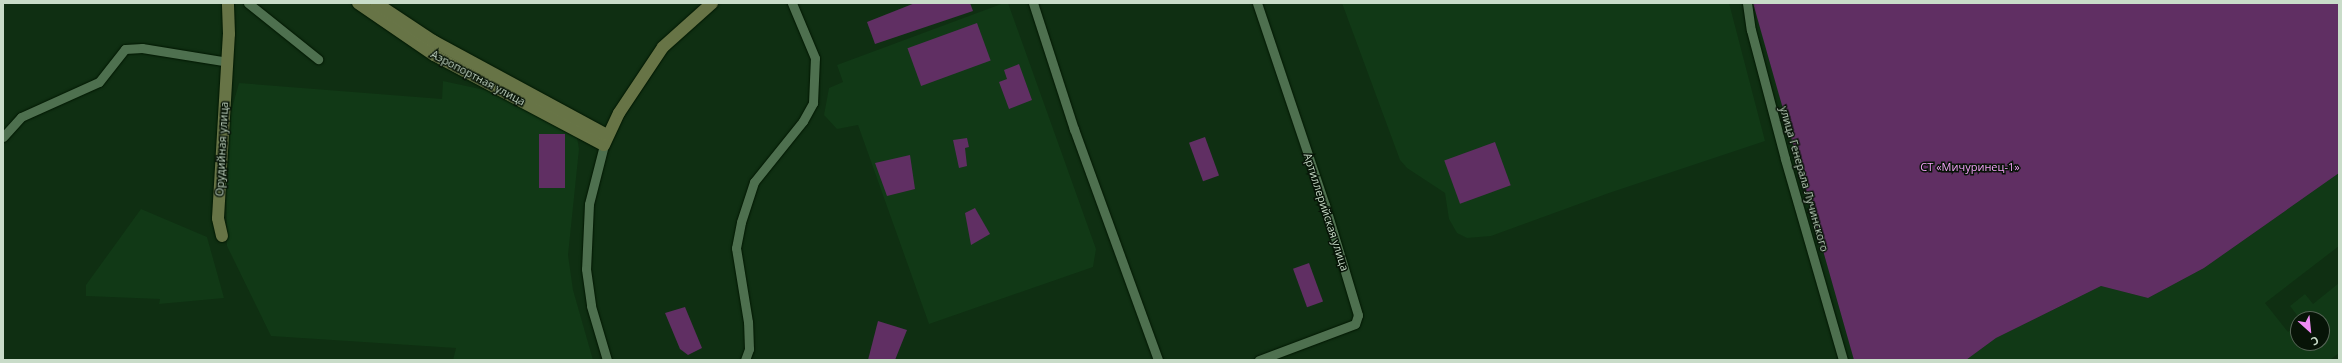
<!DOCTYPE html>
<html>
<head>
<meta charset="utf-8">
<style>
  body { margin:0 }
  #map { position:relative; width:2342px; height:363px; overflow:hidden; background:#0f2f12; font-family:"Open Sans",sans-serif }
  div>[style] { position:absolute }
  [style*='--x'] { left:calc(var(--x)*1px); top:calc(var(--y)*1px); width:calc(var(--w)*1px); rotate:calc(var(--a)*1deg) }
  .built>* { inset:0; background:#113916 }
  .green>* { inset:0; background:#602f63; transform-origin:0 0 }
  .roads { filter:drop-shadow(0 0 1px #001700) drop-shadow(0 0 1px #001700) }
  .street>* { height:9px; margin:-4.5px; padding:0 4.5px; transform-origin:4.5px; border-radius:4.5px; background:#4e704f }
  .secondary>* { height:12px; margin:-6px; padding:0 6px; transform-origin:6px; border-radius:6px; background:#677446 }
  span { translate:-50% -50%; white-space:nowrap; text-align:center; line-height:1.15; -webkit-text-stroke:3px #071407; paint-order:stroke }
  .street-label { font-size:11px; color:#c9dcc9 }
  .park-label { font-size:11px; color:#f5a2f9 }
  .frame { position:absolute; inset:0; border:4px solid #c9dcc9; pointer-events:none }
  .north { position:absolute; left:2290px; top:311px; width:40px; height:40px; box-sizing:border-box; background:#071407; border:1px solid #556455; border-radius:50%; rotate:153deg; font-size:11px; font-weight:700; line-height:16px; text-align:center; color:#c9dcc9 }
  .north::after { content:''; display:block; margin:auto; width:14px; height:18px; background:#f08bf5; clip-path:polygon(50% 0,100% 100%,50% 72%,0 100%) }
</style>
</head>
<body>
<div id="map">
  <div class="built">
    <div style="clip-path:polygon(1004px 3px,1008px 3px,1096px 249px,1093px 267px,929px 324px,858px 125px,837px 129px,824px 115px,829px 88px,843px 82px,837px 65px)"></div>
    <div style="clip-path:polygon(1342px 3px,1729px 3px,1765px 141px,1609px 193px,1491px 236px,1467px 238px,1457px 233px,1449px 219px,1445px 193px,1407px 168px,1400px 160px)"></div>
    <div style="clip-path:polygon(443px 81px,494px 92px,577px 137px,579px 149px,568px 255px,573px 290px,593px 360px,453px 360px,456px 348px,271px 336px,227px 246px,226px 165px,231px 112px,239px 83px,442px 99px)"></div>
    <div style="clip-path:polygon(2339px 173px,2339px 246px,2265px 303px,2288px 332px,2298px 324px,2298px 343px,2322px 343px,2322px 319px,2300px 319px,2290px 306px,2305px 294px,2313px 304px,2339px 283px,2339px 353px,2330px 360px,1966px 360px,1996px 338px,2101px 286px,2148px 298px,2204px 268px)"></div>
    <div style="clip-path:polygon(141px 209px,207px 237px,224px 298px,159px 304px,160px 299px,86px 296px,86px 285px)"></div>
  </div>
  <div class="green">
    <div style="clip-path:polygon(915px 3px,970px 3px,973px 11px,875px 44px,867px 22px)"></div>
    <div style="clip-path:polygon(1753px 3px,2339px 3px,2339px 173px,2204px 268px,2148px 298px,2101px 286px,1996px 338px,1966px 360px,1854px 360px)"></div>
    <div style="left:977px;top:23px;width:40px;height:74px;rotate:70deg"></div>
    <div style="clip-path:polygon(1019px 64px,1032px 100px,1009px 109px,999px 82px,1007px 79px,1004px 70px)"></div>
    <div style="left:539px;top:134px;width:26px;height:54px"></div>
    <div style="left:1205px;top:137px;width:41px;height:17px;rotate:70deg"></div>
    <div style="clip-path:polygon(967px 138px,969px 147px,965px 148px,967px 166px,959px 168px,953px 140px)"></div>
    <div style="left:1495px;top:142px;width:46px;height:54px;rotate:70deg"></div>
    <div style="clip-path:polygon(910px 155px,915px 189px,887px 196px,875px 163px)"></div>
    <div style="clip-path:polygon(975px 208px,990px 234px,971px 245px,965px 213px)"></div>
    <div style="left:1309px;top:263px;width:41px;height:17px;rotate:70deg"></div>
    <div style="clip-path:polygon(685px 307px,702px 348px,688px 355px,680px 349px,665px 313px)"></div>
    <div style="clip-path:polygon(878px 321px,907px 330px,895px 360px,868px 360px)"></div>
  </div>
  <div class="roads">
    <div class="street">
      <div style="--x:248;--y:3;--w:90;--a:38.7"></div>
      <div style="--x:1033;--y:3;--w:133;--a:72"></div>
      <div style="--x:1074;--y:129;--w:246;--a:70"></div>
      <div style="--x:1257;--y:3;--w:213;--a:71.4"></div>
      <div style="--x:1325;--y:205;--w:115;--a:73.3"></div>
      <div style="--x:1358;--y:315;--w:9;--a:108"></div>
      <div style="--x:1355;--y:324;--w:103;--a:159.4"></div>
      <div style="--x:1747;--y:3;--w:27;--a:82"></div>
      <div style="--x:1751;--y:30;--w:133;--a:75.2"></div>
      <div style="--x:1785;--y:159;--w:209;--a:73.9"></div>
      <div style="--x:3;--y:137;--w:27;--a:-48"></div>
      <div style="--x:21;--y:117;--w:85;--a:-24.2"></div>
      <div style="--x:99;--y:82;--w:42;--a:-51.8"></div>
      <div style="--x:125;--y:49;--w:17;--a:-3"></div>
      <div style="--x:142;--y:48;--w:87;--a:9.2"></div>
      <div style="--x:604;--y:145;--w:61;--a:104.3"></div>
      <div style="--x:589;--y:204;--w:65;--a:92.6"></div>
      <div style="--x:586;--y:269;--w:37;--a:82"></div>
      <div style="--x:591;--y:306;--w:56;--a:73.5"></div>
      <div style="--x:745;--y:360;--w:12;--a:-70"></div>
      <div style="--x:749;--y:349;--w:27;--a:-92"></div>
      <div style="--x:748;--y:322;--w:75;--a:-99.2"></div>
      <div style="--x:736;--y:248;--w:26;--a:-79"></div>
      <div style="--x:741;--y:222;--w:42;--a:-72"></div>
      <div style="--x:754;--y:182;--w:78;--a:-51.2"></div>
      <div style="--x:803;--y:121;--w:21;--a:-61"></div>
      <div style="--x:813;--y:103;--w:45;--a:-87.5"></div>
      <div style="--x:815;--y:58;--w:60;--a:-112.7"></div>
    </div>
    <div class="secondary">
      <div style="--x:358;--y:3;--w:92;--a:34.4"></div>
      <div style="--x:434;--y:55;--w:192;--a:27.9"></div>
      <div style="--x:604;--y:145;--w:35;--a:-65"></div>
      <div style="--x:619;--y:113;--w:79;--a:-56.3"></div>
      <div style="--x:663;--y:47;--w:66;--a:-41.9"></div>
      <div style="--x:376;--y:3;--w:69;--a:33.7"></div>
      <div style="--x:433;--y:41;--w:198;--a:28.4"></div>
      <div style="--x:222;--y:236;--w:18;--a:-103"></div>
      <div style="--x:218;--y:218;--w:184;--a:-86.6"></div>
      <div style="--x:229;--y:34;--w:31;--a:-92"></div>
    </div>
  </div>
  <div class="street-label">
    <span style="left:478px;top:78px;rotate:28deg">Аэропортная улица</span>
    <span style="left:222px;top:149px;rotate:-87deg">Орудийная улица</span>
    <span style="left:1804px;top:179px;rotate:74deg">улица Генерала Лучинского</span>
    <span style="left:1326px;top:212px;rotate:72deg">Артиллерийская улица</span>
  </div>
  <div class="park-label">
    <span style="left:1970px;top:167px">СТ «Мичуринец-1»</span>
  </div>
  <div class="frame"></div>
  <div class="north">С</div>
</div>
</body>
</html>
